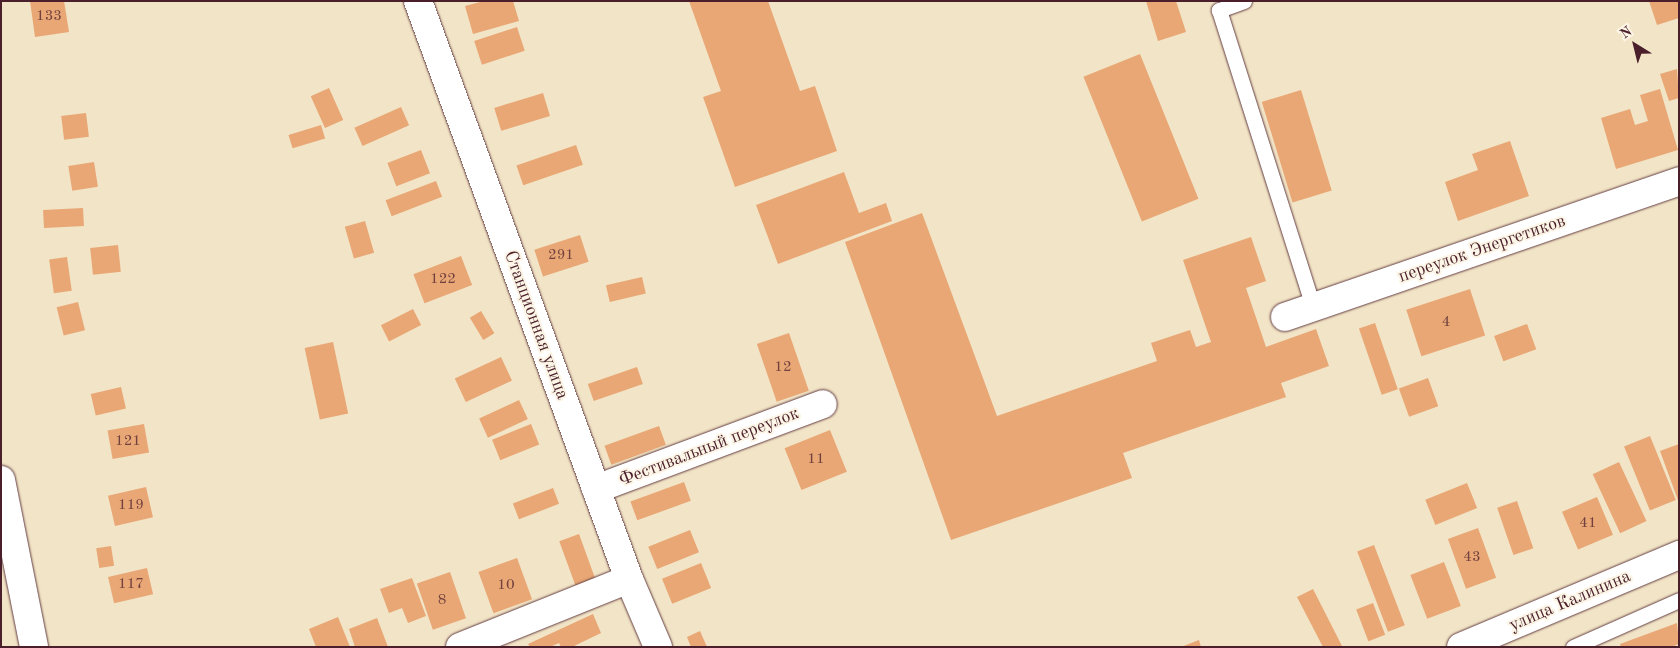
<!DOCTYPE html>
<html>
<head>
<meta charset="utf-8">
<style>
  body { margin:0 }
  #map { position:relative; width:1680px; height:648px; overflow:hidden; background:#f2e4c6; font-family:"Old Standard TT",serif }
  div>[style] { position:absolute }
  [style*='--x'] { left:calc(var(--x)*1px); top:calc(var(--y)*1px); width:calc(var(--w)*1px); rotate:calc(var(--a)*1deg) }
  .building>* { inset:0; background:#e8a775; transform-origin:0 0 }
  .roads { filter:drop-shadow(0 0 1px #633d42) drop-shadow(0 0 1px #633d42) }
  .lane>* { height:15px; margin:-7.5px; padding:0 7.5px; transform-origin:7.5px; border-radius:7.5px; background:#fff }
  .street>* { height:28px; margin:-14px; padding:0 14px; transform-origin:14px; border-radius:14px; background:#fff }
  span { translate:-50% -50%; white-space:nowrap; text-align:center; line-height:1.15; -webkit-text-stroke:4px #fcf5e5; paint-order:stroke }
  .number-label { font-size:15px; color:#72413e }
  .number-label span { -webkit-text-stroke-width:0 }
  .street-label { font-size:18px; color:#4a1f2b }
  .frame { position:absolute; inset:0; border:2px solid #4a1f2b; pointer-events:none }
  .north { position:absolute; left:1610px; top:20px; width:50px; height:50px; -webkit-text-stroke:4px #fcf5e5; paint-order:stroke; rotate:324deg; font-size:14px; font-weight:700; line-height:20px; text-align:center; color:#4a1f2b }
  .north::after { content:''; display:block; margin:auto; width:18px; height:22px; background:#4a1f2b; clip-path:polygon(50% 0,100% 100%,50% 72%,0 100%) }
</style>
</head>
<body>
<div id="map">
  <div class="building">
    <div style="clip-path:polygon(30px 1px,64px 1px,69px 32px,35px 37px)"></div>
    <div style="clip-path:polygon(484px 1px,513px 1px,519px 21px,473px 34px,465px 6px)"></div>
    <div style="clip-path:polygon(689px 1px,768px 1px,800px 91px,815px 86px,837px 151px,735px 187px,703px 97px,721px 91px)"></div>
    <div style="clip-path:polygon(1146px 1px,1176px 1px,1186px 32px,1158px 41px)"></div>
    <div style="clip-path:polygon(1649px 1px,1679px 1px,1679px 18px,1657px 25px)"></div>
    <div style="left:517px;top:27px;width:25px;height:45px;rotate:72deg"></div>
    <div style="left:1140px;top:54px;width:156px;height:61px;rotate:68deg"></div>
    <div style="clip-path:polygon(1677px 69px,1679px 98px,1669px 101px,1660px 74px)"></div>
    <div style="left:329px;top:88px;width:35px;height:20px;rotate:66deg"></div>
    <div style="clip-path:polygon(1660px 89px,1678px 150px,1616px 169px,1601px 118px,1630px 109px,1635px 125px,1648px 121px,1640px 95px)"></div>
    <div style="left:1301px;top:90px;width:105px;height:41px;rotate:73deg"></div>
    <div style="left:543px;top:93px;width:24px;height:51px;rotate:73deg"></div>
    <div style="left:401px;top:107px;width:20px;height:51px;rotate:66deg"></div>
    <div style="left:86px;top:113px;width:24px;height:25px;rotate:83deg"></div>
    <div style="left:321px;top:125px;width:14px;height:34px;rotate:73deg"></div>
    <div style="clip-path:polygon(1510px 141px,1529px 196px,1458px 221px,1445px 182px,1478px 170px,1472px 154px)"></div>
    <div style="left:576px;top:145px;width:21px;height:63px;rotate:71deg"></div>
    <div style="left:421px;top:150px;width:25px;height:36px;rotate:69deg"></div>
    <div style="left:94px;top:162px;width:25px;height:26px;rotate:81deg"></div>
    <div style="clip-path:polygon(844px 172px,859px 213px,886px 203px,892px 221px,778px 264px,756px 205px)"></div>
    <div style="left:436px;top:181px;width:17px;height:54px;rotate:69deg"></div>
    <div style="left:83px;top:208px;width:18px;height:40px;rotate:87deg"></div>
    <div style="clip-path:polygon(922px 213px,997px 416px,1157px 361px,1151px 343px,1190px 330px,1196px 347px,1211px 342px,1183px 260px,1251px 237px,1266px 281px,1246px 288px,1266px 347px,1316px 329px,1329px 366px,1281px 383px,1286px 397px,1123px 453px,1132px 478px,951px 540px,845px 242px)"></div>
    <div style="left:365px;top:221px;width:33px;height:21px;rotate:74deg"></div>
    <div style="left:580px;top:235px;width:28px;height:48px;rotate:72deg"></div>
    <div style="left:118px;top:245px;width:27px;height:28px;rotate:84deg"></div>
    <div style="left:461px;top:256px;width:31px;height:51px;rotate:69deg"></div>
    <div style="left:67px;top:257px;width:34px;height:18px;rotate:82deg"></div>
    <div style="left:642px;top:277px;width:17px;height:37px;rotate:77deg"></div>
    <div style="left:1470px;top:289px;width:49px;height:67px;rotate:72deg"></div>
    <div style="left:78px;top:302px;width:29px;height:22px;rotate:76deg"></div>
    <div style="left:413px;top:309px;width:18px;height:36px;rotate:63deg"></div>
    <div style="left:481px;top:311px;width:26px;height:13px;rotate:59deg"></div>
    <div style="left:1375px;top:323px;width:70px;height:17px;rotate:71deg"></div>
    <div style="left:1527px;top:324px;width:27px;height:35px;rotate:70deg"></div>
    <div style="left:789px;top:333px;width:61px;height:34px;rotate:71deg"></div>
    <div style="left:333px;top:342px;width:73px;height:29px;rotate:78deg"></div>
    <div style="left:501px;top:357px;width:26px;height:51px;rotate:65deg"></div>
    <div style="left:637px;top:367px;width:18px;height:52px;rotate:71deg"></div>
    <div style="left:1428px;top:378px;width:30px;height:31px;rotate:70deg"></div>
    <div style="left:121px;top:387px;width:22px;height:31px;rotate:77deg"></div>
    <div style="left:519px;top:400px;width:21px;height:44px;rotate:65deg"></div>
    <div style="left:144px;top:424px;width:29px;height:37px;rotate:80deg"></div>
    <div style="left:531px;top:424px;width:22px;height:42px;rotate:68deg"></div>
    <div style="left:659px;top:426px;width:20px;height:58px;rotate:70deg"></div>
    <div style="left:830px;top:430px;width:45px;height:49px;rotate:68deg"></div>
    <div style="left:1650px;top:436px;width:69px;height:28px;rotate:68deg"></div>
    <div style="clip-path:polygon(1679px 444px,1679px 503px,1660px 451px)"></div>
    <div style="left:1619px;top:462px;width:65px;height:29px;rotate:65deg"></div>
    <div style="left:684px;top:482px;width:20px;height:57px;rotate:70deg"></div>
    <div style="left:1467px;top:483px;width:27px;height:45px;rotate:68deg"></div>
    <div style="left:146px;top:487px;width:31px;height:39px;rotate:77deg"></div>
    <div style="left:553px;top:488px;width:17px;height:43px;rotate:69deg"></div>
    <div style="left:1597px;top:497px;width:41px;height:38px;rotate:67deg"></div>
    <div style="left:1517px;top:501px;width:50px;height:21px;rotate:71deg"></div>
    <div style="left:1478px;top:528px;width:53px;height:32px;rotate:70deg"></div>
    <div style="left:690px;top:530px;width:24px;height:45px;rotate:68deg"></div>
    <div style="left:579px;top:534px;width:47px;height:21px;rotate:70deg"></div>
    <div style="left:1374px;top:545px;width:86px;height:18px;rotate:69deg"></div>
    <div style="left:111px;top:546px;width:20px;height:15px;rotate:81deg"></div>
    <div style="left:517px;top:558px;width:44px;height:41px;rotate:70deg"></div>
    <div style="left:1444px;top:562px;width:47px;height:36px;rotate:69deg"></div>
    <div style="left:701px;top:563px;width:27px;height:42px;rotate:68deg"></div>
    <div style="left:147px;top:568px;width:27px;height:40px;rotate:77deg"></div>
    <div style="left:450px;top:572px;width:49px;height:35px;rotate:71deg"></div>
    <div style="clip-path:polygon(412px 578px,426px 616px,408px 623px,402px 608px,389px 613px,380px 589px)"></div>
    <div style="clip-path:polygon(1313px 589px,1342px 646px,1340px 647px,1323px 647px,1297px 597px)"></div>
    <div style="left:1373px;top:603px;width:34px;height:18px;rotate:69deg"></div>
    <div style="clip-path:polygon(593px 614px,601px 633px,572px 647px,561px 647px,559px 643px,550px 647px,530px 647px,528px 644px)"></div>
    <div style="clip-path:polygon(338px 617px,350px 647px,316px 647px,309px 629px)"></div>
    <div style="clip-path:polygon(377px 618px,388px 647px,355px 647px,349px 629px)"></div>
    <div style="clip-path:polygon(1677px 623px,1679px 644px,1671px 647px,1621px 647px,1620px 644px)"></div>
    <div style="clip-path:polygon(700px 631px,707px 647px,691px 647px,687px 637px)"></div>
    <div style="clip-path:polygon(1199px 640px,1201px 647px,1181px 647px)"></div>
  </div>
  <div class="roads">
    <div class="lane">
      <div style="--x:1244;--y:1;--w:27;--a:160"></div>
      <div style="--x:1219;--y:10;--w:312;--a:72.4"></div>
      <div style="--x:1573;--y:647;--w:116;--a:-23.9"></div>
    </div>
    <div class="street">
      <div style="--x:418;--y:1;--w:615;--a:69.95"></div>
      <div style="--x:629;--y:579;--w:74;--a:66.9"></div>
      <div style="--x:1285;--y:317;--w:417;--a:-19"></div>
      <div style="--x:1;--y:480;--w:170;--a:78.8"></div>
      <div style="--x:596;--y:489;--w:242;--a:-20.5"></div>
      <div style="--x:460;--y:647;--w:182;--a:-21.9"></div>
      <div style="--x:1461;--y:647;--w:237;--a:-22.9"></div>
    </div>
  </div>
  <div class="number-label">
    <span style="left:49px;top:17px">133</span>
    <span style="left:561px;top:256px">291</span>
    <span style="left:443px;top:280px">122</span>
    <span style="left:1446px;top:323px">4</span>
    <span style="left:783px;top:368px">12</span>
    <span style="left:128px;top:442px">121</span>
    <span style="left:816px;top:460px">11</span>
    <span style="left:131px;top:506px">119</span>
    <span style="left:1588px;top:524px">41</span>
    <span style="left:1472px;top:558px">43</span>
    <span style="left:131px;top:585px">117</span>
    <span style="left:506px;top:586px">10</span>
    <span style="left:442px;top:601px">8</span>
  </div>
  <div class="street-label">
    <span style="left:1482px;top:249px;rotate:-19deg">переулок Энергетиков</span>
    <span style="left:536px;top:325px;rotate:70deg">Станционная улица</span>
    <span style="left:709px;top:447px;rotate:-21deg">Фестивальный переулок</span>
    <span style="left:1570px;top:601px;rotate:-23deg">улица Калинина</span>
  </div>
  <div class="frame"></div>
  <div class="north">N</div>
</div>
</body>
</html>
